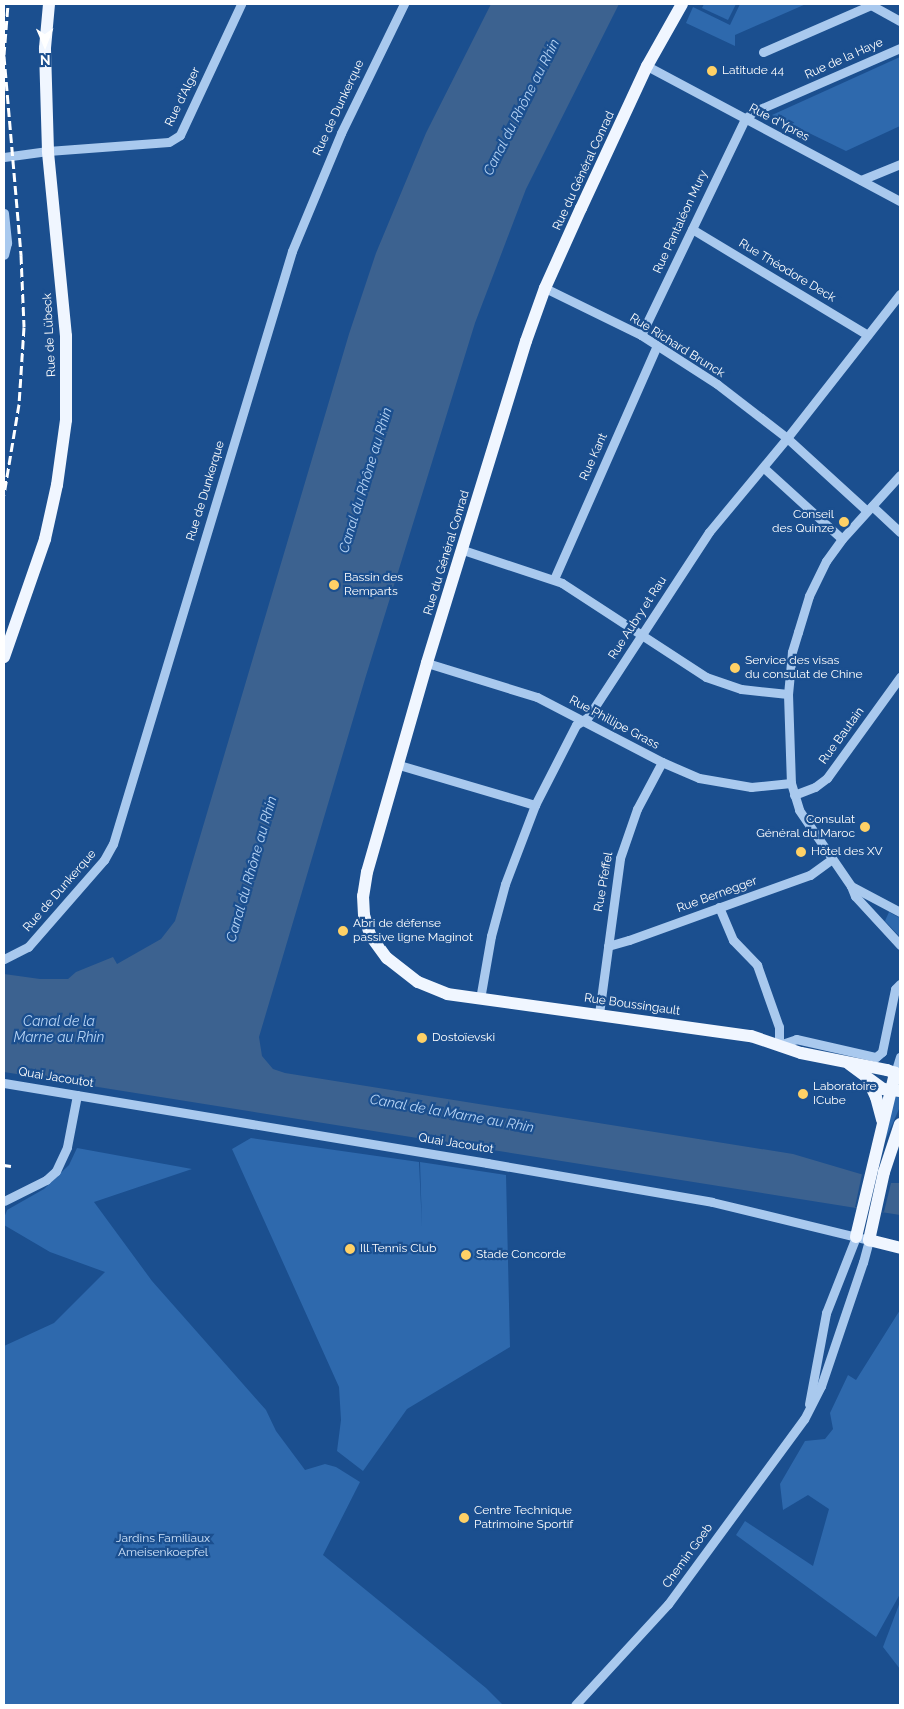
<!DOCTYPE html>
<html>
<head>
<meta charset="utf-8">
<style>
  body { margin:0 }
  #map { position:relative; width:904px; height:1709px; overflow:hidden; background:#1b4f8f; font-family:Raleway,sans-serif }
  div>[style] { position:absolute }
  [style*='--x'] { left:calc(var(--x)*1px); top:calc(var(--y)*1px); width:calc(var(--w)*1px); rotate:calc(var(--a)*1deg) }
  .green>* { inset:0; background:#2e69ad }
  .water>* { inset:0; background:#3c6290 }
  .pier>* { inset:0; background:#1b4f8f }
  .minor>* { height:9px; margin:-4.5px; padding:0 4.5px; transform-origin:4.5px; border-radius:4.5px; background:#a9c9ee }
  .major>* { height:12px; margin:-6px; padding:0 6px; transform-origin:6px; border-radius:6px; background:#f0f6ff }
  .rail>* { height:3px; margin-top:-1.5px; transform-origin:0; background:repeating-linear-gradient(90deg,#fff 0 9px,transparent 0 13px) }
  .dots>* { width:14px; height:14px; translate:-50% -50%; box-sizing:border-box; border:2px solid #1b4f8f; border-radius:50% }
  span { translate:-50% -50%; white-space:nowrap; text-align:center; line-height:1.15; -webkit-text-stroke:4.5px #1b4f8f; paint-order:stroke }
  .street-label { font-size:12px; color:#fff }
  .poi-label { font-size:12px; color:#fff }
  .left { translate:0 -50%; text-align:left }
  .right { translate:-100% -50%; text-align:right }
  .park-label { font-size:12px; color:#cfe3fa }
  .water-label { font-size:14px; color:#b5d3f5; font-style:italic }
  .frame { position:absolute; inset:0; border:5px solid #fff; pointer-events:none }
  .north { position:absolute; left:20px; top:20px; width:50px; height:50px; -webkit-text-stroke:4px #1b4f8f; paint-order:stroke; rotate:179deg; font-size:14px; font-weight:700; line-height:20px; text-align:center; color:#fff }
  .north::after { content:''; display:block; margin:auto; width:18px; height:22px; background:#fff; clip-path:polygon(50% 0,100% 100%,50% 72%,0 100%) }
</style>
</head>
<body>
<div id="map">
  <div class="green">
    <div style="clip-path:polygon(704px 4px,736px 4px,728px 20px,702px 8px)"></div>
    <div style="clip-path:polygon(740px 4px,806px 4px,735px 35px,735px 46px,686px 23px,693px 7px,730px 25px)"></div>
    <div style="clip-path:polygon(900px 57px,900px 126px,846px 151px,772px 115px)"></div>
    <div style="clip-path:polygon(889px 912px,900px 918px,900px 937px,885px 921px)"></div>
    <div style="clip-path:polygon(900px 1096px,899px 1109px,885px 1141px,894px 1097px)"></div>
    <div style="clip-path:polygon(251px 1138px,419px 1162px,422px 1227px,420px 1162px,506px 1175px,510px 1347px,407px 1409px,363px 1471px,337px 1451px,341px 1420px,339px 1387px,232px 1149px)"></div>
    <div style="clip-path:polygon(77px 1148px,192px 1169px,94px 1202px,152px 1281px,266px 1410px,276px 1431px,305px 1470px,325px 1464px,336px 1467px,360px 1482px,323px 1555px,486px 1688px,503px 1705px,4px 1705px,4px 1346px,54px 1323px,105px 1272px,50px 1252px,4px 1225px,4px 1218px,7px 1210px,44px 1189px,69px 1165px)"></div>
    <div style="clip-path:polygon(900px 1310px,900px 1594px,876px 1637px,736px 1535px,745px 1521px,813px 1566px,829px 1509px,808px 1495px,783px 1510px,780px 1484px,805px 1441px,825px 1439px,833px 1429px,830px 1413px,848px 1375px,856px 1380px)"></div>
    <div style="clip-path:polygon(900px 1602px,900px 1669px,883px 1647px)"></div>
  </div>
  <div class="water">
    <div style="clip-path:polygon(491px 4px,619px 4px,526px 189px,475px 323px,365px 679px,259px 1037px,262px 1056px,273px 1069px,285px 1073px,793px 1154px,891px 1183px,900px 1183px,900px 1215px,4px 1072px,4px 974px,40px 979px,68px 979px,76px 972px,113px 957px,117px 964px,161px 939px,175px 921px,349px 334px,376px 253px,426px 133px)"></div>
  </div>
  <div class="pier">
    <div style="clip-path:polygon(862px 1174px,891px 1183px,884px 1212px,855px 1207px)"></div>
  </div>
  <div class="minor">
    <div style="--x:763;--y:52;--w:118;--a:-23.5"></div>
    <div style="--x:871;--y:5;--w:33;--a:29"></div>
    <div style="--x:647;--y:66;--w:287;--a:28.1"></div>
    <div style="--x:4;--y:157;--w:44;--a:-7.8"></div>
    <div style="--x:48;--y:151;--w:121;--a:-4.3"></div>
    <div style="--x:169;--y:142;--w:13;--a:-32"></div>
    <div style="--x:180;--y:135;--w:145;--a:-65"></div>
    <div style="--x:861;--y:180;--w:42;--a:-22.3"></div>
    <div style="--x:4;--y:213;--w:30;--a:84"></div>
    <div style="--x:7;--y:243;--w:12;--a:104"></div>
    <div style="--x:692;--y:229;--w:205;--a:31.1"></div>
    <div style="--x:545;--y:288;--w:107;--a:26.1"></div>
    <div style="--x:641;--y:335;--w:90;--a:32.8"></div>
    <div style="--x:717;--y:384;--w:88;--a:37.6"></div>
    <div style="--x:787;--y:438;--w:108;--a:42.4"></div>
    <div style="--x:641;--y:335;--w:240;--a:-64.3"></div>
    <div style="--x:745;--y:119;--w:11;--a:-41"></div>
    <div style="--x:753;--y:112;--w:160;--a:-23.5"></div>
    <div style="--x:764;--y:468;--w:105;--a:42.3"></div>
    <div style="--x:900;--y:475;--w:86;--a:132.2"></div>
    <div style="--x:842;--y:539;--w:27;--a:126"></div>
    <div style="--x:826;--y:561;--w:39;--a:116"></div>
    <div style="--x:809;--y:596;--w:38;--a:107"></div>
    <div style="--x:798;--y:632;--w:21;--a:107"></div>
    <div style="--x:792;--y:652;--w:42;--a:95.4"></div>
    <div style="--x:788;--y:694;--w:89;--a:88.1"></div>
    <div style="--x:791;--y:783;--w:28;--a:73"></div>
    <div style="--x:799;--y:810;--w:92;--a:55.6"></div>
    <div style="--x:851;--y:886;--w:11;--a:68"></div>
    <div style="--x:855;--y:896;--w:67;--a:47.4"></div>
    <div style="--x:872;--y:506;--w:38;--a:43"></div>
    <div style="--x:463;--y:550;--w:104;--a:18.4"></div>
    <div style="--x:562;--y:583;--w:172;--a:33.1"></div>
    <div style="--x:706;--y:677;--w:37;--a:19"></div>
    <div style="--x:741;--y:689;--w:47;--a:6.1"></div>
    <div style="--x:554;--y:579;--w:255;--a:-66.2"></div>
    <div style="--x:427;--y:663;--w:115;--a:17.2"></div>
    <div style="--x:537;--y:697;--w:141;--a:27.5"></div>
    <div style="--x:662;--y:762;--w:40;--a:23.4"></div>
    <div style="--x:699;--y:778;--w:53;--a:9.8"></div>
    <div style="--x:751;--y:787;--w:40;--a:-5.7"></div>
    <div style="--x:399;--y:765;--w:142;--a:16.4"></div>
    <div style="--x:794;--y:795;--w:22;--a:-21"></div>
    <div style="--x:815;--y:787;--w:15;--a:-37"></div>
    <div style="--x:827;--y:778;--w:125;--a:-54.1"></div>
    <div style="--x:851;--y:886;--w:55;--a:28"></div>
    <div style="--x:719;--y:907;--w:36;--a:67"></div>
    <div style="--x:733;--y:940;--w:35;--a:46"></div>
    <div style="--x:757;--y:965;--w:66;--a:70.5"></div>
    <div style="--x:779;--y:1027;--w:18;--a:90"></div>
    <div style="--x:608;--y:946;--w:22;--a:-16"></div>
    <div style="--x:629;--y:940;--w:192;--a:-19.8"></div>
    <div style="--x:810;--y:875;--w:27;--a:-36"></div>
    <div style="--x:4;--y:959;--w:27;--a:-27"></div>
    <div style="--x:28;--y:947;--w:116;--a:-48.9"></div>
    <div style="--x:104;--y:860;--w:18;--a:-61"></div>
    <div style="--x:113;--y:844;--w:619;--a:-73.2"></div>
    <div style="--x:292;--y:251;--w:128;--a:-67.4"></div>
    <div style="--x:341;--y:133;--w:144;--a:-64"></div>
    <div style="--x:480;--y:999;--w:64;--a:-80.1"></div>
    <div style="--x:491;--y:936;--w:54;--a:-74.9"></div>
    <div style="--x:505;--y:884;--w:85;--a:-69.2"></div>
    <div style="--x:535;--y:805;--w:90;--a:-62.9"></div>
    <div style="--x:576;--y:725;--w:14;--a:-34"></div>
    <div style="--x:588;--y:717;--w:221;--a:-56.8"></div>
    <div style="--x:709;--y:532;--w:122;--a:-50.3"></div>
    <div style="--x:787;--y:438;--w:183;--a:-51.9"></div>
    <div style="--x:599;--y:1014;--w:157;--a:-82.3"></div>
    <div style="--x:620;--y:858;--w:52;--a:-70.9"></div>
    <div style="--x:637;--y:809;--w:53;--a:-62"></div>
    <div style="--x:779;--y:1045;--w:18;--a:-19"></div>
    <div style="--x:796;--y:1039;--w:82;--a:12.7"></div>
    <div style="--x:876;--y:1057;--w:8;--a:-40"></div>
    <div style="--x:882;--y:1052;--w:64;--a:-78.3"></div>
    <div style="--x:895;--y:989;--w:7;--a:-45"></div>
    <div style="--x:895;--y:1073;--w:17;--a:-73"></div>
    <div style="--x:4;--y:1083;--w:490;--a:9.4"></div>
    <div style="--x:487;--y:1163;--w:228;--a:9.8"></div>
    <div style="--x:712;--y:1202;--w:162;--a:13.6"></div>
    <div style="--x:869;--y:1240;--w:23;--a:105"></div>
    <div style="--x:863;--y:1262;--w:131;--a:108.7"></div>
    <div style="--x:821;--y:1386;--w:37;--a:117"></div>
    <div style="--x:804;--y:1419;--w:230;--a:126.3"></div>
    <div style="--x:668;--y:1604;--w:137;--a:132.6"></div>
    <div style="--x:4;--y:1201;--w:47;--a:-26.6"></div>
    <div style="--x:46;--y:1180;--w:13;--a:-42"></div>
    <div style="--x:56;--y:1171;--w:26;--a:-65"></div>
    <div style="--x:67;--y:1147;--w:53;--a:-79.1"></div>
    <div style="--x:809;--y:1404;--w:93;--a:-79.4"></div>
    <div style="--x:826;--y:1313;--w:82;--a:-68.5"></div>
  </div>
  <div class="major">
    <div style="--x:682;--y:4;--w:71;--a:119.4"></div>
    <div style="--x:647;--y:66;--w:157;--a:114.9"></div>
    <div style="--x:581;--y:208;--w:88;--a:114.2"></div>
    <div style="--x:545;--y:288;--w:56;--a:109.7"></div>
    <div style="--x:526;--y:341;--w:337;--a:107.1"></div>
    <div style="--x:427;--y:663;--w:217;--a:106"></div>
    <div style="--x:367;--y:872;--w:24;--a:99"></div>
    <div style="--x:363;--y:896;--w:19;--a:87"></div>
    <div style="--x:364;--y:915;--w:21;--a:73"></div>
    <div style="--x:370;--y:935;--w:29;--a:54"></div>
    <div style="--x:387;--y:958;--w:39;--a:38"></div>
    <div style="--x:418;--y:982;--w:31;--a:22"></div>
    <div style="--x:447;--y:994;--w:307;--a:7.9"></div>
    <div style="--x:751;--y:1036;--w:53;--a:18.8"></div>
    <div style="--x:801;--y:1053;--w:88;--a:11.2"></div>
    <div style="--x:887;--y:1070;--w:9;--a:21"></div>
    <div style="--x:895;--y:1073;--w:8;--a:50"></div>
    <div style="--x:4;--y:657;--w:125;--a:-70.8"></div>
    <div style="--x:45;--y:539;--w:55;--a:-77.5"></div>
    <div style="--x:57;--y:485;--w:66;--a:-82.1"></div>
    <div style="--x:66;--y:420;--w:84;--a:-90"></div>
    <div style="--x:66;--y:336;--w:186;--a:-95.6"></div>
    <div style="--x:48;--y:151;--w:103;--a:-91.7"></div>
    <div style="--x:45;--y:48;--w:44;--a:-84.8"></div>
    <div style="--x:849;--y:1064;--w:42;--a:36.3"></div>
    <div style="--x:883;--y:1089;--w:17;--a:7"></div>
    <div style="--x:868;--y:1080;--w:19;--a:65"></div>
    <div style="--x:876;--y:1097;--w:24;--a:75"></div>
    <div style="--x:900;--y:1124;--w:51;--a:108.4"></div>
    <div style="--x:884;--y:1172;--w:70;--a:102.4"></div>
    <div style="--x:869;--y:1240;--w:32;--a:14"></div>
    <div style="--x:856;--y:1237;--w:169;--a:-76.6"></div>
  </div>
  <div class="rail">
    <div style="--x:4;--y:55;--w:51;--a:-85.5"></div>
    <div style="--x:4;--y:56;--w:200;--a:85.1"></div>
    <div style="--x:21;--y:255;--w:72;--a:87.6"></div>
    <div style="--x:24;--y:327;--w:77;--a:93.7"></div>
    <div style="--x:19;--y:404;--w:92;--a:99.4"></div>
    <div style="--x:4;--y:1165;--w:7;--a:8"></div>
  </div>
  <div class="dots">
    <div style="left:712px;top:71px;background:#ffd166"></div>
    <div style="left:844px;top:522px;background:#ffd166"></div>
    <div style="left:334px;top:585px;background:#ffd166"></div>
    <div style="left:735px;top:668px;background:#ffd166"></div>
    <div style="left:865px;top:827px;background:#ffd166"></div>
    <div style="left:801px;top:852px;background:#ffd166"></div>
    <div style="left:343px;top:931px;background:#ffd166"></div>
    <div style="left:422px;top:1038px;background:#ffd166"></div>
    <div style="left:803px;top:1094px;background:#ffd166"></div>
    <div style="left:350px;top:1249px;background:#ffd166"></div>
    <div style="left:466px;top:1255px;background:#ffd166"></div>
    <div style="left:464px;top:1518px;background:#ffd166"></div>
  </div>
  <div class="street-label">
    <span style="left:844px;top:59px;rotate:-24deg">Rue de la Haye</span>
    <span style="left:183px;top:97px;rotate:-64deg">Rue d'Alger</span>
    <span style="left:339px;top:108px;rotate:-65deg">Rue de Dunkerque</span>
    <span style="left:779px;top:123px;rotate:28deg">Rue d'Ypres</span>
    <span style="left:584px;top:171px;rotate:-65deg">Rue du Général Conrad</span>
    <span style="left:681px;top:222px;rotate:-65deg">Rue Pantaléon Mury</span>
    <span style="left:787px;top:271px;rotate:31deg">Rue Théodore Deck</span>
    <span style="left:50px;top:335px;rotate:-93deg">Rue de Lübeck</span>
    <span style="left:677px;top:346px;rotate:32deg">Rue Richard Brunck</span>
    <span style="left:594px;top:457px;rotate:-66deg">Rue Kant</span>
    <span style="left:206px;top:491px;rotate:-73deg">Rue de Dunkerque</span>
    <span style="left:447px;top:553px;rotate:-73deg">Rue du Général Conrad</span>
    <span style="left:638px;top:618px;rotate:-57deg">Rue Aubry et Rau</span>
    <span style="left:614px;top:723px;rotate:28deg">Rue Phillipe Grass</span>
    <span style="left:842px;top:736px;rotate:-54deg">Rue Bautain</span>
    <span style="left:604px;top:882px;rotate:-80deg">Rue Pfeffel</span>
    <span style="left:60px;top:891px;rotate:-49deg">Rue de Dunkerque</span>
    <span style="left:717px;top:895px;rotate:-20deg">Rue Bernegger</span>
    <span style="left:632px;top:1005px;rotate:8deg">Rue Boussingault</span>
    <span style="left:56px;top:1078px;rotate:9deg">Quai Jacoutot</span>
    <span style="left:456px;top:1144px;rotate:9deg">Quai Jacoutot</span>
    <span style="left:688px;top:1556px;rotate:-54deg">Chemin Goeb</span>
  </div>
  <div class="poi-label">
    <span class="left" style="left:722px;top:71px">Latitude 44</span>
    <span class="right" style="left:834px;top:522px">Conseil<br>des Quinze</span>
    <span class="left" style="left:344px;top:585px">Bassin des<br>Remparts</span>
    <span class="left" style="left:745px;top:668px">Service des visas<br>du consulat de Chine</span>
    <span class="right" style="left:855px;top:827px">Consulat<br>Général du Maroc</span>
    <span class="left" style="left:811px;top:852px">Hôtel des XV</span>
    <span class="left" style="left:353px;top:931px">Abri de défense<br>passive ligne Maginot</span>
    <span class="left" style="left:432px;top:1038px">Dostoïevski</span>
    <span class="left" style="left:813px;top:1094px">Laboratoire<br>ICube</span>
    <span class="left" style="left:360px;top:1249px">Ill Tennis Club</span>
    <span class="left" style="left:476px;top:1255px">Stade Concorde</span>
    <span class="left" style="left:474px;top:1518px">Centre Technique<br>Patrimoine Sportif</span>
  </div>
  <div class="park-label">
    <span style="left:163px;top:1546px">Jardins Familiaux<br>Ameisenkoepfel</span>
  </div>
  <div class="water-label">
    <span style="left:521px;top:107px;rotate:-63deg">Canal du Rhône au Rhin</span>
    <span style="left:365px;top:480px;rotate:-73deg">Canal du Rhône au Rhin</span>
    <span style="left:251px;top:869px;rotate:-74deg">Canal du Rhône au Rhin</span>
    <span style="left:59px;top:1029px">Canal de la<br>Marne au Rhin</span>
    <span style="left:452px;top:1113px;rotate:10deg">Canal de la Marne au Rhin</span>
  </div>
  <div class="frame"></div>
  <div class="north">N</div>
</div>
</body>
</html>
